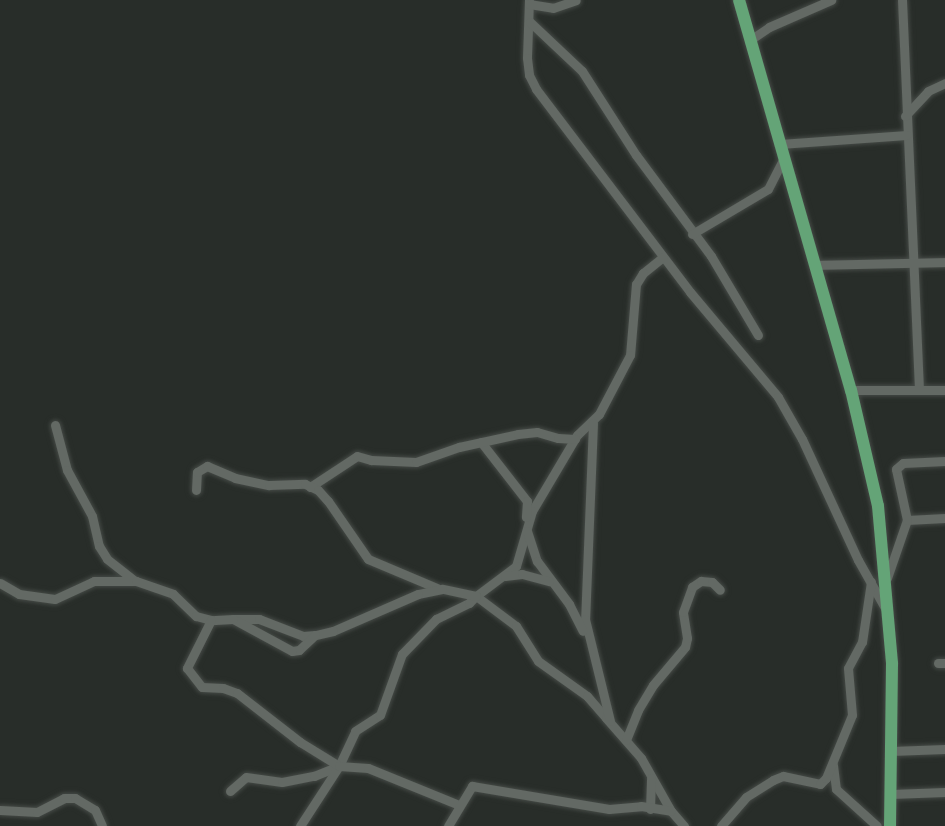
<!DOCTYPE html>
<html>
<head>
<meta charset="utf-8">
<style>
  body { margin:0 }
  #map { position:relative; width:945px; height:826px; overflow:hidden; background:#282d29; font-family:"Playfair Display",serif }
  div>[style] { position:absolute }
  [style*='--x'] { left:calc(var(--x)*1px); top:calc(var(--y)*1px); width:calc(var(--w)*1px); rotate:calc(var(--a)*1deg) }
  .roads { filter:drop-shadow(0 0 2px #454a46) drop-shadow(0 0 2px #454a46) }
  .minor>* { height:9px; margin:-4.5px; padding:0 4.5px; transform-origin:4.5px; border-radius:4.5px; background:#636964 }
  .major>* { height:12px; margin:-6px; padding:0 6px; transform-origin:6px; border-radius:6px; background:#64a477 }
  span { translate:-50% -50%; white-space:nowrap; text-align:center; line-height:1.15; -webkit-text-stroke:5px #282d29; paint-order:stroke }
</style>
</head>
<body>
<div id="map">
  <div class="roads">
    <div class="minor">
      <div style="--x:529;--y:0;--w:58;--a:92"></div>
      <div style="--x:527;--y:58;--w:17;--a:83"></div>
      <div style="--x:529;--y:75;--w:16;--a:63"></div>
      <div style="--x:536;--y:89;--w:255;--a:52.8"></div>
      <div style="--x:690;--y:292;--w:137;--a:50"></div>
      <div style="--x:778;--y:397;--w:48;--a:60.3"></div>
      <div style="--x:802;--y:439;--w:133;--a:65.2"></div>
      <div style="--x:858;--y:560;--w:55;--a:60.6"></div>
      <div style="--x:902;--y:0;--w:390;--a:87.5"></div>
      <div style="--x:529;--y:4;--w:24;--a:9"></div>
      <div style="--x:553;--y:8;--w:24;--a:-19"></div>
      <div style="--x:530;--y:22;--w:71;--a:43.3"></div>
      <div style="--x:582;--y:71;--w:100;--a:57.3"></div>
      <div style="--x:636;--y:155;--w:126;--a:53.4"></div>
      <div style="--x:711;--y:256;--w:92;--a:59.3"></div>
      <div style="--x:750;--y:40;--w:23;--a:-34"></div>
      <div style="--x:769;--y:27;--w:68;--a:-23.5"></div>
      <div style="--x:905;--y:116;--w:34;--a:-47"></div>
      <div style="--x:928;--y:91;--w:19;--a:-25"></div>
      <div style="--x:780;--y:144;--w:127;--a:-4.1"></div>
      <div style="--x:692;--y:234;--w:88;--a:-30.6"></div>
      <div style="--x:768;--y:189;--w:36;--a:-63"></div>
      <div style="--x:663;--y:257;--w:26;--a:141"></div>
      <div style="--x:643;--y:273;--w:13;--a:122"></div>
      <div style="--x:636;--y:284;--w:71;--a:94.8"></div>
      <div style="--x:630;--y:355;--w:67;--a:117.7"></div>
      <div style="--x:599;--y:414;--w:30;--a:136"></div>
      <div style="--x:577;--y:435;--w:88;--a:120.6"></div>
      <div style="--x:532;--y:511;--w:57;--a:106.2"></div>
      <div style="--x:516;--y:566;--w:50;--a:143.1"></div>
      <div style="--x:476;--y:596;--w:50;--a:36.9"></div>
      <div style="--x:516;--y:626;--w:41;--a:57.8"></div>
      <div style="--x:538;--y:661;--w:60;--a:35.5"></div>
      <div style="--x:587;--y:696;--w:29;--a:49"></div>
      <div style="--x:606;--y:718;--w:53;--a:48.8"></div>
      <div style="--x:641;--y:758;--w:61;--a:60.5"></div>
      <div style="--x:671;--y:811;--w:20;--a:49"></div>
      <div style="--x:816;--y:265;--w:129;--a:-1.3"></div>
      <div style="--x:851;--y:390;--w:94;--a:0"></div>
      <div style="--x:593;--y:423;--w:196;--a:92.3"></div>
      <div style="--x:585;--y:619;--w:105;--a:76.2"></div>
      <div style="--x:55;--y:425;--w:47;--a:75.1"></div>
      <div style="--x:67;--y:470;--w:52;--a:61.5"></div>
      <div style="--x:92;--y:516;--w:31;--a:77"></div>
      <div style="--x:99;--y:546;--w:15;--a:58"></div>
      <div style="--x:107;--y:559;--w:34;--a:38"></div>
      <div style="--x:481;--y:442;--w:75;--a:52.1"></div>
      <div style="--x:527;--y:501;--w:16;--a:94"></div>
      <div style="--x:310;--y:487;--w:56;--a:-33.4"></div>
      <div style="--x:357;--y:456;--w:15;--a:16"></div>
      <div style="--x:371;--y:460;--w:45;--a:2.5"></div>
      <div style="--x:416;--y:462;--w:46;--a:-19.2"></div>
      <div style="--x:459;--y:447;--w:60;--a:-12.4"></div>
      <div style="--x:518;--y:434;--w:19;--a:-6"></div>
      <div style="--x:537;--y:432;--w:22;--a:16"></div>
      <div style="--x:558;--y:438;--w:17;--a:3"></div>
      <div style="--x:196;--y:490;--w:18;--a:-87"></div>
      <div style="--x:197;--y:472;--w:12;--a:-31"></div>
      <div style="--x:207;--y:466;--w:30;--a:23"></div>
      <div style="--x:235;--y:478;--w:35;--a:12"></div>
      <div style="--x:269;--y:485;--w:36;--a:-2"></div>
      <div style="--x:305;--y:484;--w:14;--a:25"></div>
      <div style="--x:318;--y:490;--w:15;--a:48"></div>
      <div style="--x:328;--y:501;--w:70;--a:55.4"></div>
      <div style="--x:368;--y:559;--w:75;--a:22.8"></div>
      <div style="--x:907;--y:520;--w:38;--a:-3"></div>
      <div style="--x:527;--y:531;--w:32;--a:72"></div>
      <div style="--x:537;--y:561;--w:54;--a:53.3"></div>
      <div style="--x:569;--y:604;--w:30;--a:63"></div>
      <div style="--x:505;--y:576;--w:17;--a:-7"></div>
      <div style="--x:522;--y:574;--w:28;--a:15"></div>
      <div style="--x:887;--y:578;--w:61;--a:-71"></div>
      <div style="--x:907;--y:520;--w:52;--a:-102.2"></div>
      <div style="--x:896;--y:469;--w:9;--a:-41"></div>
      <div style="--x:903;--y:463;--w:42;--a:-2.7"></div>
      <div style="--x:0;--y:583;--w:22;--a:30"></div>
      <div style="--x:19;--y:594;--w:36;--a:8"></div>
      <div style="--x:55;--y:599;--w:43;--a:-24.8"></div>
      <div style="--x:94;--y:581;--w:42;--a:0"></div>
      <div style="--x:136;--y:581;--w:39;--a:19"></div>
      <div style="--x:173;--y:594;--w:32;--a:44"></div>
      <div style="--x:196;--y:616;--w:16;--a:15"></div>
      <div style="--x:233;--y:619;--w:26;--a:0"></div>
      <div style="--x:259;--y:619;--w:47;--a:21.1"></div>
      <div style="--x:303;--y:636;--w:12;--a:-5"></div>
      <div style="--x:938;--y:663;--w:7;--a:0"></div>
      <div style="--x:626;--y:740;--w:32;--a:-68"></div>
      <div style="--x:638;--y:710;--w:29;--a:-59"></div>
      <div style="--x:653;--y:685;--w:50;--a:-49.9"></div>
      <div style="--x:685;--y:647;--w:9;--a:-77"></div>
      <div style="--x:687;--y:638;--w:26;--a:-99"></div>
      <div style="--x:683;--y:612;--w:27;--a:-70"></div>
      <div style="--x:692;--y:587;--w:11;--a:-34"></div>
      <div style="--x:701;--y:581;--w:11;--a:5"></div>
      <div style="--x:712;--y:582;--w:11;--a:45"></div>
      <div style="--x:891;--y:751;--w:54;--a:-2.1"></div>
      <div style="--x:833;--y:765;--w:24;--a:83"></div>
      <div style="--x:836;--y:789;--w:55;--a:42.1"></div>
      <div style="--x:230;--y:791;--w:21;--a:-41"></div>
      <div style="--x:246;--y:777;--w:36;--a:8"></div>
      <div style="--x:282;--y:782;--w:33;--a:-11"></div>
      <div style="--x:314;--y:776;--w:24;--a:-22"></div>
      <div style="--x:891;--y:794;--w:54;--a:-2.1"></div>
      <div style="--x:650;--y:809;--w:31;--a:-88"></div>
      <div style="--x:0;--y:810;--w:37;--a:3"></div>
      <div style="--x:37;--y:812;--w:30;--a:-27"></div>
      <div style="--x:64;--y:798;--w:11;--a:0"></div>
      <div style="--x:75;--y:798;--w:23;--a:31"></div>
      <div style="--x:95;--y:810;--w:17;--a:66"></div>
      <div style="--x:300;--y:826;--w:72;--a:-57"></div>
      <div style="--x:339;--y:766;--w:38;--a:-65"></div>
      <div style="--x:355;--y:731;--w:30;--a:-33"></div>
      <div style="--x:380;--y:715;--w:65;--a:-70.2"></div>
      <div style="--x:402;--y:654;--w:49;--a:-45.8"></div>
      <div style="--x:436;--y:619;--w:37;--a:-26"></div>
      <div style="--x:469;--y:603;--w:10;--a:-45"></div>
      <div style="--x:476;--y:596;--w:35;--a:-168"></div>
      <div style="--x:442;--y:589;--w:25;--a:168"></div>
      <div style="--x:418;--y:594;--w:93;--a:156.5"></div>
      <div style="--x:333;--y:631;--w:18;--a:167"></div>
      <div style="--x:315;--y:635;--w:22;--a:137"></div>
      <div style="--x:299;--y:650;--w:7;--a:172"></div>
      <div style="--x:292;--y:651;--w:67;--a:-151.5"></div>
      <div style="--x:233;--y:619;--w:22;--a:177"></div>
      <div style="--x:211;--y:620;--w:54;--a:116.6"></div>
      <div style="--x:187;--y:668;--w:24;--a:52"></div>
      <div style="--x:202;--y:687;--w:21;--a:3"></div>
      <div style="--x:223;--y:688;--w:15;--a:20"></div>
      <div style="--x:237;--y:693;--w:80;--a:37.9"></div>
      <div style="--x:300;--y:742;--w:46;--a:31.6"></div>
      <div style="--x:339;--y:766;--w:29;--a:4"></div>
      <div style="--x:368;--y:768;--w:98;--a:22.1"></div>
      <div style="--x:448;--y:826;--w:47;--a:-59"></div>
      <div style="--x:472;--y:786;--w:139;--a:9.5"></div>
      <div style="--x:609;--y:809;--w:32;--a:-5"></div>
      <div style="--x:641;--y:806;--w:30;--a:9"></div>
      <div style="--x:721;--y:826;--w:38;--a:-49"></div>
      <div style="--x:746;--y:797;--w:32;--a:-32"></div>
      <div style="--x:773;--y:780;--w:11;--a:-22"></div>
      <div style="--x:783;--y:776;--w:38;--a:12"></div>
      <div style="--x:820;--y:784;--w:8;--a:-45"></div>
      <div style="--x:826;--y:778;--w:68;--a:-67.6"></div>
      <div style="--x:852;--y:715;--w:47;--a:-94.9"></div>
      <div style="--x:848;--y:668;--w:30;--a:-62"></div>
      <div style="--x:862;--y:642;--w:61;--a:-81.5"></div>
    </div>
    <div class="major">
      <div style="--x:739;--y:0;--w:406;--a:74"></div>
      <div style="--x:851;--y:390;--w:119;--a:76.9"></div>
      <div style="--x:878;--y:506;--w:159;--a:84.9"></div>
      <div style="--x:892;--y:664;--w:162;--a:90.7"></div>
    </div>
  </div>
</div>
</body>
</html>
